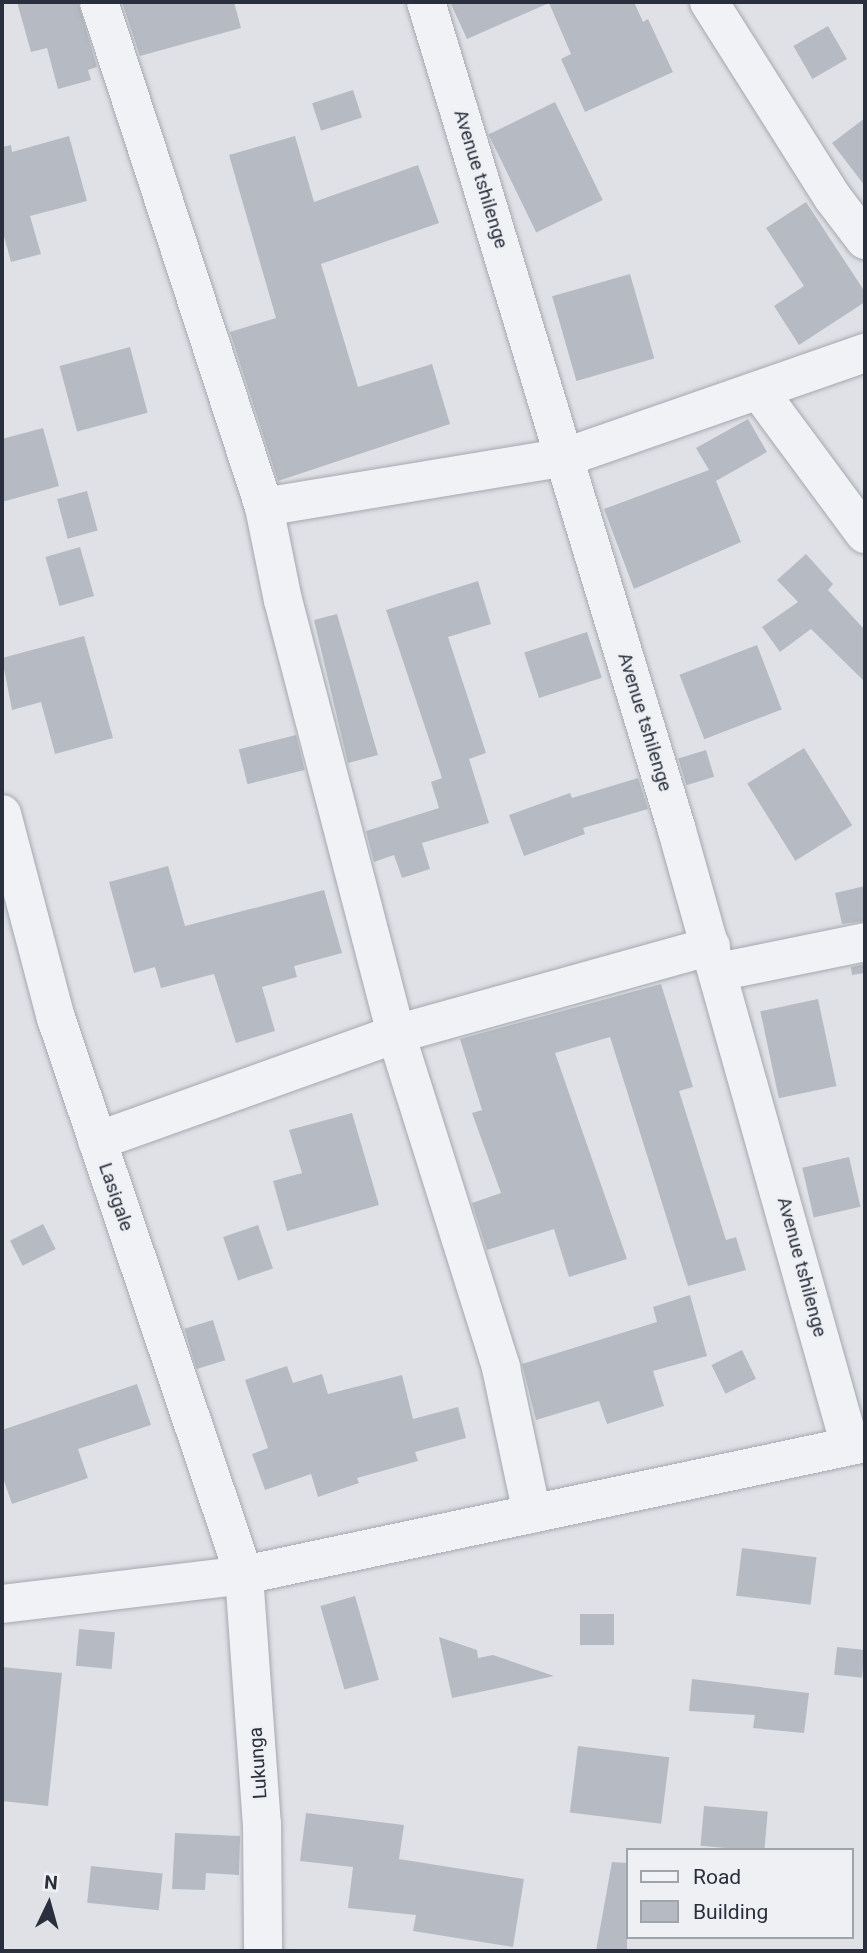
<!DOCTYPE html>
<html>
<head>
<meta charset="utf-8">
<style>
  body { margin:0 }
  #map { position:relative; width:867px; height:1953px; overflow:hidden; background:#dfe1e6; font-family:Roboto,sans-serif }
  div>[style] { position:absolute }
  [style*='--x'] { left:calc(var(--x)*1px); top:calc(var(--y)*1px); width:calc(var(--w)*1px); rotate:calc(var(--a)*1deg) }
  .building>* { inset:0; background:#b6bbc3; transform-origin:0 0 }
  .roads { filter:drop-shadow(0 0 2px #a5a8b0) drop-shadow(0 0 2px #a5a8b0) }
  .street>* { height:38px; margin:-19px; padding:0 19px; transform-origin:19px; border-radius:19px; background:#f1f2f5 }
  span { translate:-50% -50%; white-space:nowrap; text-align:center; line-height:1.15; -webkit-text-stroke:5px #eef0f4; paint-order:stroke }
  .street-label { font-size:19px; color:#292f3c }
  .frame { position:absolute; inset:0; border:4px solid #292f3c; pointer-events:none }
  .legend { position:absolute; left:626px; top:1848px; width:228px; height:91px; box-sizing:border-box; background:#eef0f4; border:2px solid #9fa3aa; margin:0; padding:9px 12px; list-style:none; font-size:21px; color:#292f3c }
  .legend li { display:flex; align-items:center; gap:14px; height:35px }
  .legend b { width:35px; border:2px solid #9fa3aa }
  .north { position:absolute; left:14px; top:1869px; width:70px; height:70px; -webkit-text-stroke:5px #eef0f4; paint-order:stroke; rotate:5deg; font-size:19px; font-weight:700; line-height:28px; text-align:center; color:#292f3c }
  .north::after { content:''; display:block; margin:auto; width:24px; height:32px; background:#292f3c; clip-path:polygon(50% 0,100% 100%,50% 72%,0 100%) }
</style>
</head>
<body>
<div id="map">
  <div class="building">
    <div style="clip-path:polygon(17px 2px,78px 2px,97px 67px,88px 70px,91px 80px,58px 89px,47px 48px,31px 52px)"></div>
    <div style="clip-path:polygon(122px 2px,234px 2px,241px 28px,140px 56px)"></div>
    <div style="clip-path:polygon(450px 2px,634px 2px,643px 22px,648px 19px,673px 72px,585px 112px,561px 59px,571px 54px,549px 3px,467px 39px)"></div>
    <div style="left:828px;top:26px;width:38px;height:40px;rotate:60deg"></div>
    <div style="left:353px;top:90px;width:29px;height:43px;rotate:72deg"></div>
    <div style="left:555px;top:102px;width:109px;height:74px;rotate:64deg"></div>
    <div style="clip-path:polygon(865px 118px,865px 186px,832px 143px)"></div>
    <div style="clip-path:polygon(69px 136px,87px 201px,30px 216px,41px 254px,11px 262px,2px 229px,2px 147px,11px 145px,12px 152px)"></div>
    <div style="clip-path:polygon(295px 136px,314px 202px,418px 165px,439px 223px,321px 264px,358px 387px,432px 364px,450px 424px,278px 481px,230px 332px,276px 318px,229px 155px)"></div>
    <div style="clip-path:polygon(806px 202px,865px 292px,865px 302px,799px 345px,774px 306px,804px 286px,766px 228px)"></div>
    <div style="left:630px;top:274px;width:88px;height:81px;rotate:74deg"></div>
    <div style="left:130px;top:347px;width:68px;height:73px;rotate:75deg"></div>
    <div style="clip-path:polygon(748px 419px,767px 452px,716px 481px,741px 542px,634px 589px,604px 509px,709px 470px,696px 448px)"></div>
    <div style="clip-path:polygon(43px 428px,59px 486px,2px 502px,2px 439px)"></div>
    <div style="left:87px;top:491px;width:41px;height:31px;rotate:75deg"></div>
    <div style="left:80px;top:547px;width:51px;height:36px;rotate:74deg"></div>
    <div style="clip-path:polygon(806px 554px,833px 584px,828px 590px,865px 630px,865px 682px,811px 629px,780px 652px,762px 627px,798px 602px,777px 580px)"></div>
    <div style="clip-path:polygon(478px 581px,491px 624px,448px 637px,486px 753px,469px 759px,489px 823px,422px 843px,430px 869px,402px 878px,394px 855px,374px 862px,366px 831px,439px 808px,431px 782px,442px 778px,386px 610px)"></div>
    <div style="clip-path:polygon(337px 614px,378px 755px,348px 763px,314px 620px)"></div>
    <div style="left:587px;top:632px;width:48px;height:66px;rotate:72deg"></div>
    <div style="clip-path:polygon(84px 636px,113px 738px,55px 754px,41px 702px,12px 710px,2px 658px)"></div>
    <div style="left:757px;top:645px;width:69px;height:83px;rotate:69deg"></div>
    <div style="left:296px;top:735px;width:36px;height:59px;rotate:76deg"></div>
    <div style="left:804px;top:748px;width:91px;height:67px;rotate:58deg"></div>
    <div style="left:706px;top:750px;width:28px;height:29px;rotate:73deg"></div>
    <div style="clip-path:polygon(638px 778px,648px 809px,583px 828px,585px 834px,524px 856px,509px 815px,570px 793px,572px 798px)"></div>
    <div style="clip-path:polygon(168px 866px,185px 926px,324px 890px,342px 953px,294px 966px,297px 977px,262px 987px,275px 1031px,236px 1043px,214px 974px,161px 988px,155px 967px,134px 973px,109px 882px)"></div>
    <div style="clip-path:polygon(865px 886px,865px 921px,842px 924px,835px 893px)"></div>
    <div style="clip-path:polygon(865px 964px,865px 973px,852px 975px,851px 967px)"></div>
    <div style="clip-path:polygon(661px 984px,693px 1087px,679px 1091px,726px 1240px,736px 1237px,746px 1270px,688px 1286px,610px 1037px,555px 1053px,627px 1259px,569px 1277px,554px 1229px,487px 1250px,472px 1203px,501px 1193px,472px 1113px,482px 1110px,460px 1039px)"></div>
    <div style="left:818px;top:999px;width:89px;height:59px;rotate:78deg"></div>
    <div style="clip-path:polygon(352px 1113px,379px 1205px,287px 1231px,273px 1181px,302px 1173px,289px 1130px)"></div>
    <div style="left:849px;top:1157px;width:51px;height:48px;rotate:77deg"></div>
    <div style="left:43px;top:1224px;width:28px;height:37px;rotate:63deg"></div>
    <div style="left:258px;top:1225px;width:46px;height:37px;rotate:71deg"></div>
    <div style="clip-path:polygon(690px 1295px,707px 1356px,653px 1371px,664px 1406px,607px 1424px,599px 1401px,536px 1420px,522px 1364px,657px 1322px,653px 1307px)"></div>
    <div style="left:213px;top:1320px;width:42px;height:30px;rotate:73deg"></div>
    <div style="left:742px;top:1350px;width:32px;height:34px;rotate:64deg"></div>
    <div style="clip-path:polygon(287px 1366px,293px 1383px,322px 1374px,328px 1394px,402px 1375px,413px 1419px,458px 1407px,466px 1438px,415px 1452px,418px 1461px,357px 1478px,359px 1483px,318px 1497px,311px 1474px,265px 1490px,252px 1454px,268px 1448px,245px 1380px)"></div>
    <div style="clip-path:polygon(137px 1384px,151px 1425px,78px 1449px,88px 1478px,12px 1504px,2px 1475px,2px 1430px)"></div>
    <div style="left:742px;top:1548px;width:75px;height:48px;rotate:7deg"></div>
    <div style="left:355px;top:1596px;width:87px;height:36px;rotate:74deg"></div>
    <div style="left:580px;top:1614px;width:34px;height:31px"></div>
    <div style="left:79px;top:1629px;width:36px;height:37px;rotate:5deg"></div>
    <div style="clip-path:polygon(439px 1637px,477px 1650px,478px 1658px,493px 1655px,554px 1676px,452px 1698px)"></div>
    <div style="left:837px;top:1647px;width:28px;height:28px;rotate:6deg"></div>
    <div style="clip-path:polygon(2px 1667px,62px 1673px,48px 1806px,2px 1801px)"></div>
    <div style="clip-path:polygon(692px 1679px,809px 1693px,804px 1733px,753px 1728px,755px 1715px,689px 1711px)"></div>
    <div style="left:578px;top:1746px;width:92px;height:67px;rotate:7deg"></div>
    <div style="left:704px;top:1806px;width:64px;height:40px;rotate:5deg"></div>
    <div style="clip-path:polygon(306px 1813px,404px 1825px,399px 1859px,524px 1879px,513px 1947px,413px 1931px,416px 1915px,348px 1908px,353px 1867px,300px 1861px)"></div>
    <div style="clip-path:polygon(175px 1833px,240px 1836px,239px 1875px,206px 1873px,205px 1890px,172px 1889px)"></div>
    <div style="clip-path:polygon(612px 1862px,627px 1863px,627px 1951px,596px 1951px)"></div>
    <div style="left:91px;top:1866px;width:72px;height:37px;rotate:6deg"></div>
  </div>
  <div class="roads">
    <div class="street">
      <div style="--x:99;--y:2;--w:531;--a:71.91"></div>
      <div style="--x:264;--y:507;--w:95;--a:78.5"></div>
      <div style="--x:283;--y:600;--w:448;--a:75.4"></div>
      <div style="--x:396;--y:1034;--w:350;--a:72.5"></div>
      <div style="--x:501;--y:1368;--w:149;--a:78"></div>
      <div style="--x:426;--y:2;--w:862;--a:73.14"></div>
      <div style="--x:676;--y:827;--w:643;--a:74.3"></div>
      <div style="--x:709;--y:2;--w:232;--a:57.7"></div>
      <div style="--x:833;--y:198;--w:53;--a:52.7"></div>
      <div style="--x:759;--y:391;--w:178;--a:53.5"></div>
      <div style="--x:264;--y:507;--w:306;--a:-9.4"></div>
      <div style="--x:566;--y:457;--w:317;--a:-19.2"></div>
      <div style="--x:2;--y:814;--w:211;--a:75.2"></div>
      <div style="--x:56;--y:1018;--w:588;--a:71.35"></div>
      <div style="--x:244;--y:1575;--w:250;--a:85.9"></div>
      <div style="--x:262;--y:1824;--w:127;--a:89.5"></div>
      <div style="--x:718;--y:972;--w:150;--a:-11.5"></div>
      <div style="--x:97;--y:1141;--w:318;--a:-19.7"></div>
      <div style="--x:396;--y:1034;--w:327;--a:-15.6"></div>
      <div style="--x:2;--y:1604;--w:244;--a:-6.8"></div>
      <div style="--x:244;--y:1575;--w:635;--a:-12"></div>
    </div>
  </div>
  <div class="street-label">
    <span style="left:481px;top:179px;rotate:73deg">Avenue tshilenge</span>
    <span style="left:645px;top:722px;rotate:73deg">Avenue tshilenge</span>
    <span style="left:116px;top:1197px;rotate:71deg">Lasigale</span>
    <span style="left:802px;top:1267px;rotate:75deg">Avenue tshilenge</span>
    <span style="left:258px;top:1763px;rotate:-94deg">Lukunga</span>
  </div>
  <div class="frame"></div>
  <ul class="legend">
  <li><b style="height:9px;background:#f1f2f5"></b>Road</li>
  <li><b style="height:19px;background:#b6bbc3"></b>Building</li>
  </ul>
  <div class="north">N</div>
</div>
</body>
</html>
